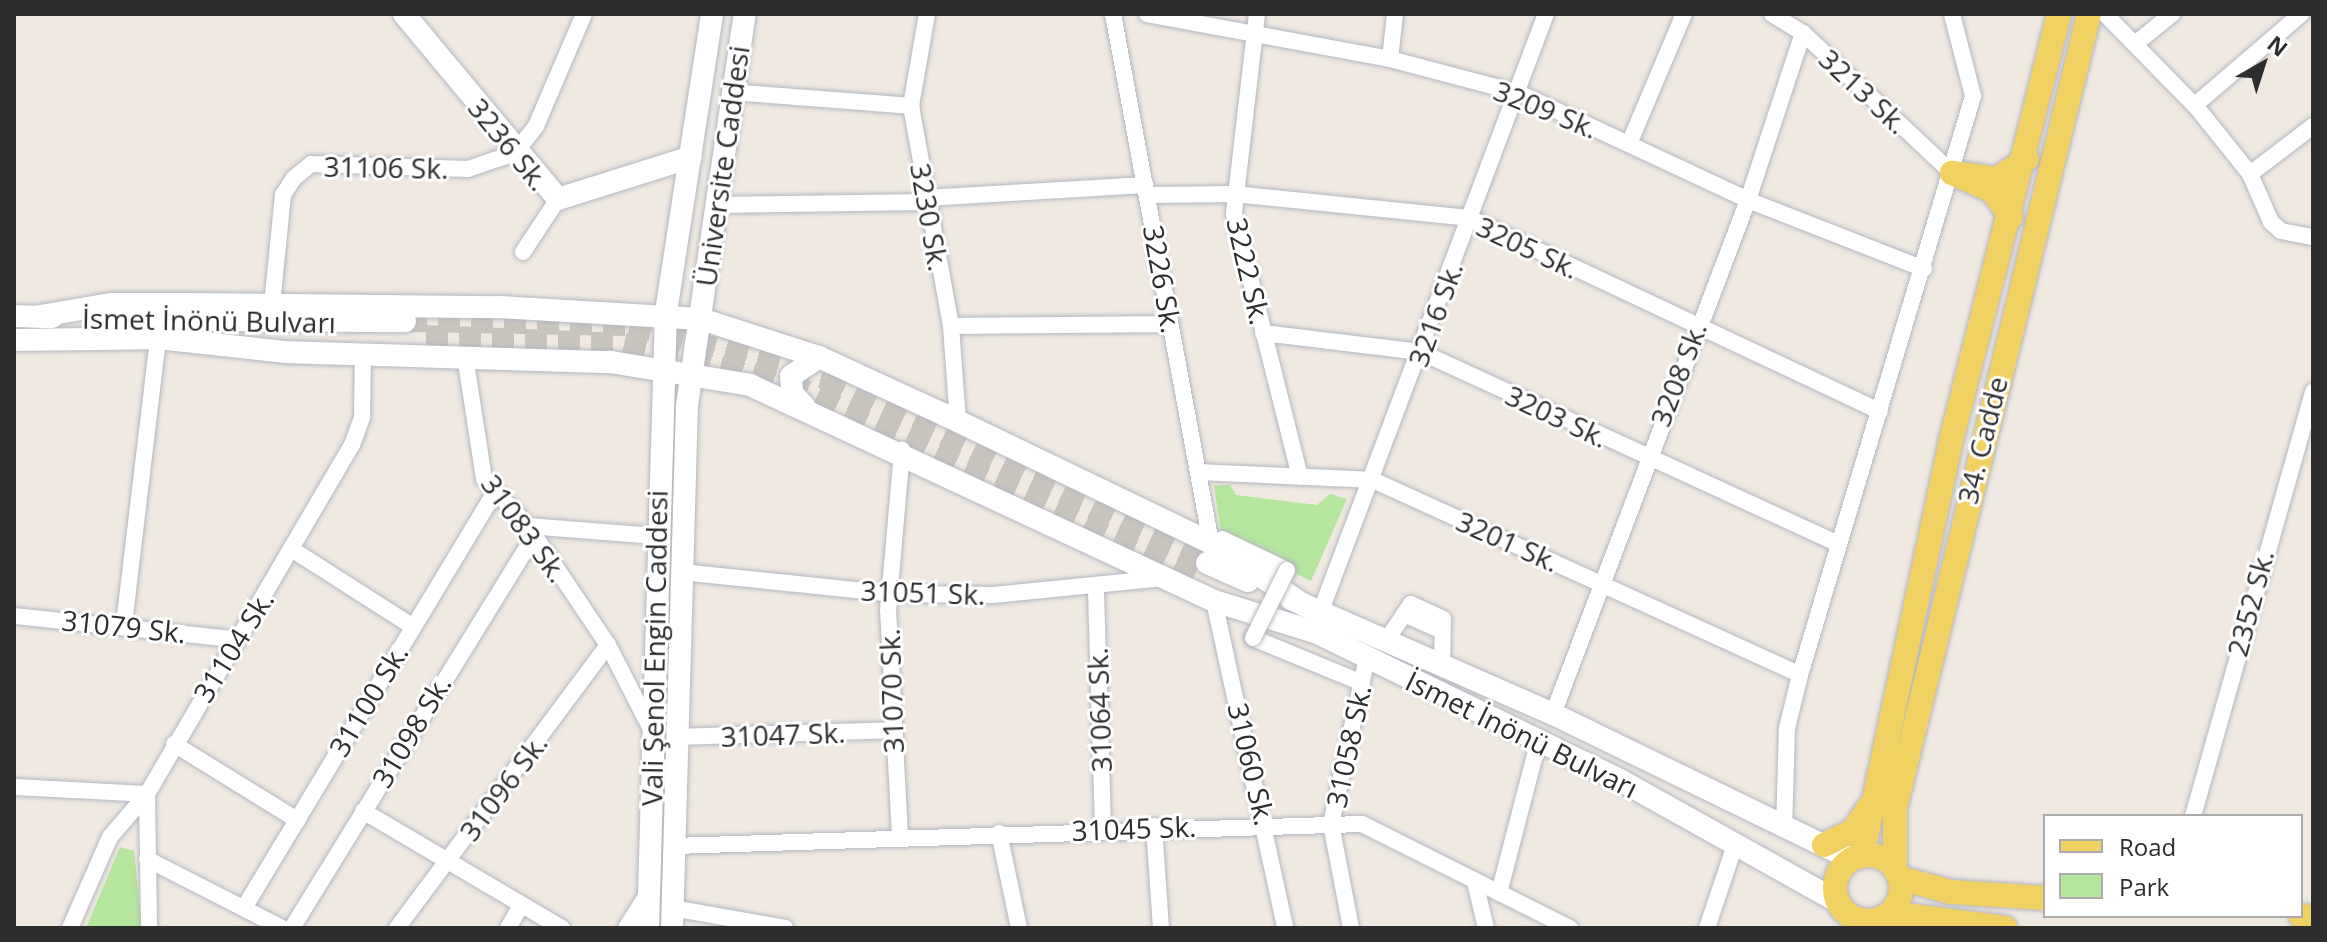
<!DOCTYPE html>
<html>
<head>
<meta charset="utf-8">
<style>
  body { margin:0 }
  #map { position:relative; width:2327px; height:942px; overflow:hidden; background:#efe9e1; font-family:"Open Sans",sans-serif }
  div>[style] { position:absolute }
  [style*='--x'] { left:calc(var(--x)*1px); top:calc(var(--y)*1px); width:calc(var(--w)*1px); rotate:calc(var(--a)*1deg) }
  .green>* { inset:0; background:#b6e59e }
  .secondary-tunnel>* { height:22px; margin-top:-11px; transform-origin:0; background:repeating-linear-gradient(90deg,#c8c4bd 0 22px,transparent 0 33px) }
  .roads { filter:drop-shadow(0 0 2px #b4b7c1) drop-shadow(0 0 2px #b4b7c1) }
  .street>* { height:16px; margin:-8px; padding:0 8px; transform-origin:8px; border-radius:8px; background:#fff }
  .secondary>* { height:22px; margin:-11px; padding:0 11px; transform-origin:11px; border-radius:11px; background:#fff }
  .primary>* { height:24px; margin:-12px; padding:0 12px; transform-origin:12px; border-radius:12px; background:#f2d163 }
  .primary>.ring { margin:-12px; padding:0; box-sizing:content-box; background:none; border:24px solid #f2d163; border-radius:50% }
  .bridges { filter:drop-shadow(0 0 2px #b4b7c1) drop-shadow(0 0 2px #b4b7c1) }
  .street-bridge>* { height:16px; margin:-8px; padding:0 8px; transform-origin:8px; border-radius:8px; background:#fff }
  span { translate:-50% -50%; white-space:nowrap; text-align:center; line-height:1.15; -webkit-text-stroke:6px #fff; paint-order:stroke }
  .street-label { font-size:28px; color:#2e2e2e }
  .frame { position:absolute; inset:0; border:16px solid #2e2e2e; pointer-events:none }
  .legend { position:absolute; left:2043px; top:814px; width:260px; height:104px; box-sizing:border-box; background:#fff; border:2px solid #ababab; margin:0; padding:10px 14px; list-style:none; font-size:24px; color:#2e2e2e }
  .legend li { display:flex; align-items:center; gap:16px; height:40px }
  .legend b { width:40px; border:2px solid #ababab }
  .north { position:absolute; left:2223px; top:24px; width:80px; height:80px; -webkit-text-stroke:6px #fff; paint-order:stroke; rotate:39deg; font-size:22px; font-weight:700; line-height:32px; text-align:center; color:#2e2e2e }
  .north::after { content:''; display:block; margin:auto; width:28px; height:36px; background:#2e2e2e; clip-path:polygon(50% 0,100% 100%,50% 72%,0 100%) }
</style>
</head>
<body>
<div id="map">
  <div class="green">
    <div style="clip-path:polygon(1214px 485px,1230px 485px,1236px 495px,1317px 505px,1330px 494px,1347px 499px,1311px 581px,1222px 539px)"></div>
    <div style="clip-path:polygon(120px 847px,134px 851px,142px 928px,86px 928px)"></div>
  </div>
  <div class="secondary-tunnel">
    <div style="--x:405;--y:321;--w:225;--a:1"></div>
    <div style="--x:630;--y:325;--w:202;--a:15.2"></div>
    <div style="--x:825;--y:378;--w:424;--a:25.8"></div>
    <div style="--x:426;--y:336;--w:198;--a:2.3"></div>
    <div style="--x:624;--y:344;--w:167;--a:13.1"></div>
    <div style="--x:787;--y:382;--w:458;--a:25.5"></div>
  </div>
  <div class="roads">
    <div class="street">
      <div style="--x:927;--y:14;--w:93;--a:99.9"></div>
      <div style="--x:911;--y:106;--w:224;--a:79.7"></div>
      <div style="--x:951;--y:326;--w:95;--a:85.8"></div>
      <div style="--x:1113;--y:14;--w:538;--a:79.5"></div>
      <div style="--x:1147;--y:14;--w:247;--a:10.5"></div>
      <div style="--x:1390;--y:59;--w:133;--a:14.8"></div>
      <div style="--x:1519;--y:93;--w:253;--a:25"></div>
      <div style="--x:1748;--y:200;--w:189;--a:21.4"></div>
      <div style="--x:1257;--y:14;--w:201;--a:96.6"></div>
      <div style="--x:1234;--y:214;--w:271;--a:75.9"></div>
      <div style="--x:1772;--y:14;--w:36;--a:32"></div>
      <div style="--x:1803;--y:33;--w:204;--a:43.2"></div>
      <div style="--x:2105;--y:14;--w:133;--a:45.6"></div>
      <div style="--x:2198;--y:109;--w:83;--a:51.3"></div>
      <div style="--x:2250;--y:174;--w:52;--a:66.4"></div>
      <div style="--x:2271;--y:222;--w:13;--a:42"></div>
      <div style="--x:2281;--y:231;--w:33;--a:11"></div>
      <div style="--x:2135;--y:44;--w:48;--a:-39"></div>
      <div style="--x:1390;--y:59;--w:45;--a:-83.7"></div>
      <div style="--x:730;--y:92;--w:182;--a:4.4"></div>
      <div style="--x:2195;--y:105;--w:140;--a:-40.6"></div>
      <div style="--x:1629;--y:144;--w:141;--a:-67.1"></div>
      <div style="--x:2250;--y:174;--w:79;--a:-37.3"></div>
      <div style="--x:1148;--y:195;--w:86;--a:-0.7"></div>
      <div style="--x:1234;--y:194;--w:236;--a:5.8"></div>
      <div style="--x:1469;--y:218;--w:454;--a:25.2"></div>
      <div style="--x:925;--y:198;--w:221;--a:-3.4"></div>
      <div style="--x:714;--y:205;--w:212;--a:-0.8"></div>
      <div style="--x:523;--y:252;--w:64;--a:-56.6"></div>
      <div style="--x:272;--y:305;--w:111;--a:-84.3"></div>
      <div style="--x:283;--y:195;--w:20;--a:-57"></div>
      <div style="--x:294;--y:178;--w:22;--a:-39"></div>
      <div style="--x:311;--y:164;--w:157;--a:1.8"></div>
      <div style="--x:468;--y:169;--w:50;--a:-18.8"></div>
      <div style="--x:515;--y:153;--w:34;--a:-52"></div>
      <div style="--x:536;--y:126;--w:122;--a:-66.8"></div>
      <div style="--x:951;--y:326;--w:219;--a:-0.5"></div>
      <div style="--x:1263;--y:333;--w:159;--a:6.9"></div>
      <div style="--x:1421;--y:352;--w:460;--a:24.7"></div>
      <div style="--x:465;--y:356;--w:124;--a:81.2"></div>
      <div style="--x:484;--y:479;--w:64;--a:46.9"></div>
      <div style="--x:528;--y:526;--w:143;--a:56.1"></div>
      <div style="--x:608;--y:645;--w:92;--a:62.9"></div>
      <div style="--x:1200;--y:472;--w:173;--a:2.6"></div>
      <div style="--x:1373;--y:480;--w:469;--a:24.5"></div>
      <div style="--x:528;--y:526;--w:128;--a:4.5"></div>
      <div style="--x:1222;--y:539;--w:72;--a:25.5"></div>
      <div style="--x:293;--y:550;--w:141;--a:32.6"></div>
      <div style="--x:681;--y:572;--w:214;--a:5.9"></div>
      <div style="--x:894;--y:594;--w:99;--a:0.6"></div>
      <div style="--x:993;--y:595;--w:172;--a:-5.7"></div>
      <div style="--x:1096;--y:591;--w:238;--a:88.3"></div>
      <div style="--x:1214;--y:601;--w:335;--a:77.7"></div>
      <div style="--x:1320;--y:613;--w:640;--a:-69.33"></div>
      <div style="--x:1404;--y:614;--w:12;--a:-55"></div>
      <div style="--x:1411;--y:604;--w:35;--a:25"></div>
      <div style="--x:1443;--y:619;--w:46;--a:91.2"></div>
      <div style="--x:14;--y:616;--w:221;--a:6"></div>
      <div style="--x:124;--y:624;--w:288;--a:-83.2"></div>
      <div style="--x:1253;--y:638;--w:118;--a:22.4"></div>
      <div style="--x:1386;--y:641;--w:32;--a:-56"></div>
      <div style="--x:1404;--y:614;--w:39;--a:24"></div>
      <div style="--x:1553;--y:714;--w:550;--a:-69.22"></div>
      <div style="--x:1748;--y:200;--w:176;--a:-71.8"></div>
      <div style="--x:675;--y:737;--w:217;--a:-1.8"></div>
      <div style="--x:174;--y:744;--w:145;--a:31.7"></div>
      <div style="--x:14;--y:787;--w:133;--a:3"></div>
      <div style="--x:147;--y:794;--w:134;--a:89.1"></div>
      <div style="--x:363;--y:811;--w:231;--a:30.5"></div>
      <div style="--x:2193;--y:816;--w:441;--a:-74.2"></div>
      <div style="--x:1154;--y:826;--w:102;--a:86.1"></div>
      <div style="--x:1784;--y:829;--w:101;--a:-88.3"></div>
      <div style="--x:1787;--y:728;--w:55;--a:-76.2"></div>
      <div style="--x:1800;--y:675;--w:604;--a:-73.36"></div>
      <div style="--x:1973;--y:96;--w:85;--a:-104.4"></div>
      <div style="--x:999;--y:833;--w:97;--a:78.1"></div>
      <div style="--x:900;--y:837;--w:226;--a:-93"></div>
      <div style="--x:888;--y:611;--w:162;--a:-85"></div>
      <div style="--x:673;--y:846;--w:689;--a:-1.83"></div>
      <div style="--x:1362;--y:824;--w:233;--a:26.6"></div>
      <div style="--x:147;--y:859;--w:152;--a:27.1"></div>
      <div style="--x:1475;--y:882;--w:47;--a:76.6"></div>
      <div style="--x:1499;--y:893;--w:155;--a:-75.4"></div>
      <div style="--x:244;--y:908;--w:484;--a:-58.9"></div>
      <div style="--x:672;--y:908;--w:115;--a:10"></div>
      <div style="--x:70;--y:928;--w:99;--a:-66.3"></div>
      <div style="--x:110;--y:837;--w:57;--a:-49.3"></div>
      <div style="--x:147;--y:794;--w:405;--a:-59.6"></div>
      <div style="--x:352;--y:445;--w:30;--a:-70"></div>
      <div style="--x:362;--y:417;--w:63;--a:-89.1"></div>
      <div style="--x:292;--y:928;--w:461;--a:-58.3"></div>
      <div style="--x:397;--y:928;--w:353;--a:-53.3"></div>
      <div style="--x:508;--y:928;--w:24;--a:-60"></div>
      <div style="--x:626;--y:928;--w:41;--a:-57.8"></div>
      <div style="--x:1351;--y:928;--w:106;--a:-100.9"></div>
      <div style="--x:1331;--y:824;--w:171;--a:-77.8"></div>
      <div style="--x:1707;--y:928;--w:88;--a:-71.4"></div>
    </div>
    <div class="secondary">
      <div style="--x:404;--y:14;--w:241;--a:50.2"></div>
      <div style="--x:558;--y:199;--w:139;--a:-17.5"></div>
      <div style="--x:14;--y:316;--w:38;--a:2"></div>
      <div style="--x:40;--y:316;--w:73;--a:-9.5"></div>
      <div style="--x:112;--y:304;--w:77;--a:0"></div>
      <div style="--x:189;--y:304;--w:310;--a:0.6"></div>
      <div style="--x:499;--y:307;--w:202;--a:3.4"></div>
      <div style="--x:701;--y:319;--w:124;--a:17.9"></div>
      <div style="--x:819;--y:357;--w:139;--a:24.7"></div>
      <div style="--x:945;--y:415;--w:295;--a:25.7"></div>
      <div style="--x:1211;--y:543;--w:113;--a:33.8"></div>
      <div style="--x:98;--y:319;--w:307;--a:0.4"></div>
      <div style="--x:158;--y:338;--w:127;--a:6.3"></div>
      <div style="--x:284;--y:352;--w:326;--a:1.8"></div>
      <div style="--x:610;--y:362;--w:142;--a:9.3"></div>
      <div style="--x:750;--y:385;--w:512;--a:24.96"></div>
      <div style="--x:1214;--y:601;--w:109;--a:17.1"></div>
      <div style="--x:14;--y:340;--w:159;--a:-0.7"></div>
      <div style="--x:804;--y:406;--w:18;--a:-133"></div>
      <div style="--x:792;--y:393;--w:17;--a:-93"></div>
      <div style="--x:791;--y:376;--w:34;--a:-34"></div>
      <div style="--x:1207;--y:563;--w:45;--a:23.7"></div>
      <div style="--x:1291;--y:599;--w:286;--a:23.7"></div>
      <div style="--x:1553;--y:714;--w:332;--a:25.9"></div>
      <div style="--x:1307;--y:628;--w:348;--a:25.9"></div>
      <div style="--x:1620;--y:780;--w:250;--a:29.2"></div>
      <div style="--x:648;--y:928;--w:616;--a:-88.33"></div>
      <div style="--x:666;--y:312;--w:302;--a:-81.2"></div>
      <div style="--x:672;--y:928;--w:523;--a:-88.36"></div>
      <div style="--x:687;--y:405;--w:395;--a:-81.6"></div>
    </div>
    <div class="primary">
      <div style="--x:2011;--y:217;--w:32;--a:-125"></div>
      <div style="--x:1993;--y:191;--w:45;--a:-156.3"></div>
      <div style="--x:1952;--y:173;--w:45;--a:7.6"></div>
      <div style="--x:1997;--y:179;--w:36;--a:-34"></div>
      <div style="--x:1824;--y:845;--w:32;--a:-26"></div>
      <div style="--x:1853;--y:831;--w:30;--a:-56"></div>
      <div class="ring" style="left:1835px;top:855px;width:42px;height:42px"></div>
      <div style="--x:1862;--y:856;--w:433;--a:-77.9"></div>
      <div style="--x:1953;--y:433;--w:432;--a:-75.8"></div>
      <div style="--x:1895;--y:869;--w:61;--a:-90"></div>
      <div style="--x:1895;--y:808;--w:817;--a:-76.27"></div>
      <div style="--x:1900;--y:878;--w:53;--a:15.4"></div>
      <div style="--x:1951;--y:892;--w:94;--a:3.7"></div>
      <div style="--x:1890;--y:913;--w:116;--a:7.4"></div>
      <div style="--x:2301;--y:916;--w:12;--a:5"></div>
    </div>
  </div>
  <div class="bridges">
    <div class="street-bridge">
      <div style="--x:1253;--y:638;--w:76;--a:-63.4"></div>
    </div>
  </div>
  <div class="street-label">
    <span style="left:1864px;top:91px;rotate:43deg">3213 Sk.</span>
    <span style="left:1546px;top:109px;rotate:22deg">3209 Sk.</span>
    <span style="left:509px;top:144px;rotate:51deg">3236 Sk.</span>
    <span style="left:722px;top:166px;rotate:-82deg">Üniversite Caddesi</span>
    <span style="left:386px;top:167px;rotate:1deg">31106 Sk.</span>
    <span style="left:930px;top:217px;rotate:80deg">3230 Sk.</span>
    <span style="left:1528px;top:247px;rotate:25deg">3205 Sk.</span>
    <span style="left:1249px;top:271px;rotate:77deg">3222 Sk.</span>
    <span style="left:1163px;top:279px;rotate:80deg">3226 Sk.</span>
    <span style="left:1435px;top:314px;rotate:-70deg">3216 Sk.</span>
    <span style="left:209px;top:320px;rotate:1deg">İsmet İnönü Bulvarı</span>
    <span style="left:1678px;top:374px;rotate:-69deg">3208 Sk.</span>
    <span style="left:1557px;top:416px;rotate:25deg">3203 Sk.</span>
    <span style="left:1982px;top:440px;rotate:-76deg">34. Cadde</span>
    <span style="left:525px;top:528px;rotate:54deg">31083 Sk.</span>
    <span style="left:1508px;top:541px;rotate:24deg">3201 Sk.</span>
    <span style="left:923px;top:592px;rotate:2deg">31051 Sk.</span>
    <span style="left:2250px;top:603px;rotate:-75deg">2352 Sk.</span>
    <span style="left:124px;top:626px;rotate:6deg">31079 Sk.</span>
    <span style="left:233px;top:646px;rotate:-58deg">31104 Sk.</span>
    <span style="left:654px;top:648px;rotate:-89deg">Vali Şenol Engin Caddesi</span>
    <span style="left:891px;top:691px;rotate:-92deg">31070 Sk.</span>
    <span style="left:368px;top:700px;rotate:-59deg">31100 Sk.</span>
    <span style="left:1099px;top:710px;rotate:-92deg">31064 Sk.</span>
    <span style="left:411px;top:731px;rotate:-59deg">31098 Sk.</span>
    <span style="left:783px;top:734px;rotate:-2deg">31047 Sk.</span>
    <span style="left:1522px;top:734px;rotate:26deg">İsmet İnönü Bulvarı</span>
    <span style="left:1348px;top:746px;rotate:-78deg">31058 Sk.</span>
    <span style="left:1252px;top:764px;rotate:77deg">31060 Sk.</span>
    <span style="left:503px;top:787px;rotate:-53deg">31096 Sk.</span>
    <span style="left:1134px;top:828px;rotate:-2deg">31045 Sk.</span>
  </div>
  <div class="frame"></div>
  <ul class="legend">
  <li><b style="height:10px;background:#f2d163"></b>Road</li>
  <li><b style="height:22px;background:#b6e59e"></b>Park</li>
  </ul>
  <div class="north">N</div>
</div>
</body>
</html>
